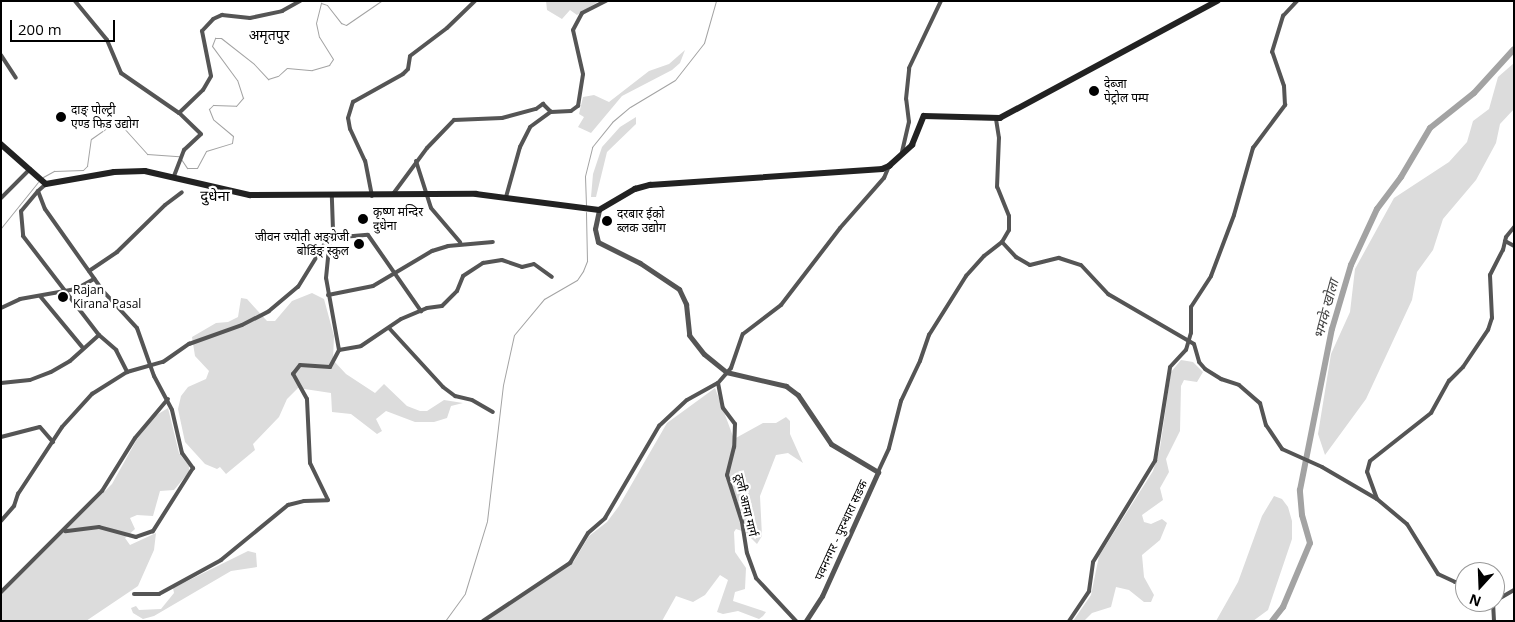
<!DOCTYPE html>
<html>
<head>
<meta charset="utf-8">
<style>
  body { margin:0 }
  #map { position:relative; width:1515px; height:622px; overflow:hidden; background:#fff; font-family:"Open Sans","Noto Sans Devanagari",sans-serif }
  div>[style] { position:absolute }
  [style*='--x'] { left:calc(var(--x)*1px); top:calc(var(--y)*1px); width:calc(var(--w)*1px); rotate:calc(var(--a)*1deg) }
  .green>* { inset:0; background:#dcdcdc }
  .stream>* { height:1px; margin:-0.5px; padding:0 0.5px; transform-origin:0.5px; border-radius:0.5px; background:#a3a3a3 }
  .river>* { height:6px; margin:-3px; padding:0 3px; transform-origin:3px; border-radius:3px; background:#a3a3a3 }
  .minor>* { height:4px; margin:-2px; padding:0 2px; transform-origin:2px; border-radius:2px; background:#555 }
  .tertiary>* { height:5px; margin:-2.5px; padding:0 2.5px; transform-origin:2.5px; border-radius:2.5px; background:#555 }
  .secondary>* { height:5.5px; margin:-2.75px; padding:0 2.75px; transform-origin:2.75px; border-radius:2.75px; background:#222 }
  .dots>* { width:14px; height:14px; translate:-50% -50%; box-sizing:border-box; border:2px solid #fff; border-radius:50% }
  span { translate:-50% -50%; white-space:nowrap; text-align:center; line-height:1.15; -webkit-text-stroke:4.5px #fff; paint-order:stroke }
  .poi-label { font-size:12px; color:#000 }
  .left { translate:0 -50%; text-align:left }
  .right { translate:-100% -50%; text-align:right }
  .street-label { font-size:12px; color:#000 }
  .neighbourhood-label { font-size:14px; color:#000 }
  .water-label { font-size:14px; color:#444; font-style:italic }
  .quarter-label { font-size:15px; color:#000 }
  .frame { position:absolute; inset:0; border:2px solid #000; pointer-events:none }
  .north { position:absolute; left:1455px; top:562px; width:50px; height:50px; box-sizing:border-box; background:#fff; border:1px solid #999; border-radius:50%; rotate:200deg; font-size:14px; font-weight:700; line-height:20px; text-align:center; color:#000 }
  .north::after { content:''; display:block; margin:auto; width:18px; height:22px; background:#000; clip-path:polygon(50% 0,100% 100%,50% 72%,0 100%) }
  .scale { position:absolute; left:10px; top:20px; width:105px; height:22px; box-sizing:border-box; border:2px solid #000; border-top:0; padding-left:6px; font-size:15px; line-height:18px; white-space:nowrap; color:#000; -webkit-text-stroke:4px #fff; paint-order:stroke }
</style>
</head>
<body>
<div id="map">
  <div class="green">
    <div style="clip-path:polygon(546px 1px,599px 1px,577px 15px,570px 10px,562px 19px,547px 10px)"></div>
    <div style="clip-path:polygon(685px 50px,680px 63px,672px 70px,622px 96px,591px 133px,578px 127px,584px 117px,579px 114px,583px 97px,594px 95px,609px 102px,649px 71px,669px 64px)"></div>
    <div style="clip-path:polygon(1514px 63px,1514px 109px,1500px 124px,1496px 143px,1476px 180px,1443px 219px,1433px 250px,1417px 272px,1412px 300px,1366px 399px,1325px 455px,1318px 434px,1331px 354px,1350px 312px,1355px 269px,1394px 198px,1449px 162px,1467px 142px,1473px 121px,1489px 109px,1498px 77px)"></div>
    <div style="clip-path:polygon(636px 117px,636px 124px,607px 152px,596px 197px,591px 197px,593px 174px,602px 147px,620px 127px)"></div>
    <div style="clip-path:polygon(312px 293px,324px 299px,334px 336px,333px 360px,346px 374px,375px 393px,384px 384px,407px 406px,420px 411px,427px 411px,444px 400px,463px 403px,451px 406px,447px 418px,434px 422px,415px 422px,386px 411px,376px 419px,382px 431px,377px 434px,351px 414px,332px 412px,331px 393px,298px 388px,287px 399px,279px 417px,253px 444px,255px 450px,226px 474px,220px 467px,217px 469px,205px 464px,185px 442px,178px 409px,181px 396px,188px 387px,206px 379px,209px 371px,195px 356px,192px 337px,216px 323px,228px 322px,238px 317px,241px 298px,247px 299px,267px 321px,275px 321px,292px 301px)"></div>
    <div style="clip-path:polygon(1181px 360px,1193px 362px,1203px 372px,1197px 382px,1184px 380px,1181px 386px,1180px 431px,1166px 459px,1169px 472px,1160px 488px,1163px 500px,1142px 515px,1144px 522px,1151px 524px,1162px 519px,1167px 523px,1160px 540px,1142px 555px,1144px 577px,1154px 595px,1151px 602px,1144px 602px,1129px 590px,1116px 587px,1111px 607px,1092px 613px,1084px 621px,1073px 621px,1091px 595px,1099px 556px,1153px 471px,1160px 448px,1171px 372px)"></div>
    <div style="clip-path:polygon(715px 388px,734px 439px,763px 423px,776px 423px,786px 417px,790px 421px,790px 434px,803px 463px,788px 453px,776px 455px,760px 496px,762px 536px,757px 544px,745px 532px,736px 529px,734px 532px,735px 552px,746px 568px,745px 589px,735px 592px,733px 601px,766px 612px,763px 616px,759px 619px,738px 611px,723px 614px,717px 612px,728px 580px,720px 575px,705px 595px,693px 602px,676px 596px,662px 621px,485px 621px,574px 561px,589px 536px,607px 522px,619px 506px,667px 423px)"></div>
    <div style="clip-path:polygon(168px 408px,179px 453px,189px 466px,189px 472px,174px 490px,160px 491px,153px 516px,137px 515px,130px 518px,135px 529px,125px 538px,130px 545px,156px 533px,154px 550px,138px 586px,86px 621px,1px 621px,1px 594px,112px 484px,137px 439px,155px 416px)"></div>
    <div style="clip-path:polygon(1274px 496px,1282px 499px,1288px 507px,1292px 521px,1292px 539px,1268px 610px,1253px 621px,1216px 621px,1238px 582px,1262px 516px)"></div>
    <div style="clip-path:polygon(248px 551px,256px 553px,257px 567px,231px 571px,154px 616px,143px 619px,133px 613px,131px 608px,136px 606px,139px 610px,161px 609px,174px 593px,173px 588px)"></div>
  </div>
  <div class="stream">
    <div style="--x:181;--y:159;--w:11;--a:56"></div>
    <div style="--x:187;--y:168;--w:10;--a:0"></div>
    <div style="--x:197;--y:168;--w:19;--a:-62"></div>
    <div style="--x:206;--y:151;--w:27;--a:-17"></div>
    <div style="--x:232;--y:143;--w:7;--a:-82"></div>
    <div style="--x:233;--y:136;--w:26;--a:-140"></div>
    <div style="--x:213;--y:119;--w:11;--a:-112"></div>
    <div style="--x:209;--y:109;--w:6;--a:-45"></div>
    <div style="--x:213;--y:105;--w:23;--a:2"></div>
    <div style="--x:236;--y:106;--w:11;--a:-49"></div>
    <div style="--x:243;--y:98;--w:19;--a:-108"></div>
    <div style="--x:237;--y:80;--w:42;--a:-126.3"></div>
    <div style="--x:212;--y:46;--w:9;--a:-69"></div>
    <div style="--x:215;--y:38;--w:6;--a:0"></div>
    <div style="--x:221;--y:38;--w:42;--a:38.2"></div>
    <div style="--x:254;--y:64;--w:21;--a:47"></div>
    <div style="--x:268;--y:79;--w:10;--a:-17"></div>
    <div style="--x:278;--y:76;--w:12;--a:-42"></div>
    <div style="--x:287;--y:68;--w:25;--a:5"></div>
    <div style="--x:312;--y:70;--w:18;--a:-16"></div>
    <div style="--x:329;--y:65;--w:7;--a:-56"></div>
    <div style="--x:333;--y:59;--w:26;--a:-122"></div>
    <div style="--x:319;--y:37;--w:14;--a:-102"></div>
    <div style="--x:316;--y:23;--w:21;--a:-76"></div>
    <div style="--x:321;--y:3;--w:6;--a:18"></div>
    <div style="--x:327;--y:5;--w:23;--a:52"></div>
    <div style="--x:341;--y:23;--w:5;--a:22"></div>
    <div style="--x:346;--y:25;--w:42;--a:-34.4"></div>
    <div style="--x:43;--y:177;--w:13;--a:-29"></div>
    <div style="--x:54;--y:171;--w:29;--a:-2"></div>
    <div style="--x:83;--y:170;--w:6;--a:-45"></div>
    <div style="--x:87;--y:166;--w:27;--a:-82"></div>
    <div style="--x:91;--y:139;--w:29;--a:-35"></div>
    <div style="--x:115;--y:122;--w:8;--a:30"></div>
    <div style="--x:122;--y:126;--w:38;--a:48"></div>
    <div style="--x:147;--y:154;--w:32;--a:4"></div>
    <div style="--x:586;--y:205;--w:29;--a:-92"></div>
    <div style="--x:585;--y:176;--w:30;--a:-76"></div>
    <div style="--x:592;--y:147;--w:32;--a:-51"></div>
    <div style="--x:612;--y:122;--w:23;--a:-40"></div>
    <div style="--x:630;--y:107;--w:52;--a:-31"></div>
    <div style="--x:675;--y:80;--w:47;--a:-51.9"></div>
    <div style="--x:704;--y:43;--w:44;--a:-74.1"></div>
    <div style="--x:1;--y:228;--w:59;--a:-51.2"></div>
    <div style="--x:445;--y:621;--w:34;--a:-54"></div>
    <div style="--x:465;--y:593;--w:75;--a:-73"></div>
    <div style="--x:487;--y:521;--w:137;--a:-83.3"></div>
    <div style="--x:503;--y:385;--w:51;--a:-77.6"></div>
    <div style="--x:514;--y:335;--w:47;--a:-50.2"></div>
    <div style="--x:544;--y:299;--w:38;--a:-30"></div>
    <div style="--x:577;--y:280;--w:11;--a:-56"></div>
    <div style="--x:583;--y:271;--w:11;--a:-68"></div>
    <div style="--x:587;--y:261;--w:49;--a:-91.2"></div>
  </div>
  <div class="river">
    <div style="--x:1272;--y:621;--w:18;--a:-52"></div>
    <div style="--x:1283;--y:607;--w:69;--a:-67.1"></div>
    <div style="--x:1310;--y:543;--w:29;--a:-106"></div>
    <div style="--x:1302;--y:515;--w:25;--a:-95"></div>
    <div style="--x:1300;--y:490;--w:164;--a:-78.8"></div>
    <div style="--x:1332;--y:329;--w:67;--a:-73.5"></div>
    <div style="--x:1351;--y:265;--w:62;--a:-65.1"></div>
    <div style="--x:1377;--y:209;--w:40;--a:-53"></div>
    <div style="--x:1401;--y:177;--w:57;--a:-59.4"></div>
    <div style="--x:1430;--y:128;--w:56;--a:-38.5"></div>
    <div style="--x:1474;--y:93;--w:59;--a:-47.7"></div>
  </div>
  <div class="minor">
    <div style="--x:75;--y:1;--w:50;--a:50.6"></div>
    <div style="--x:107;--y:40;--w:36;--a:67"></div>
    <div style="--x:121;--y:73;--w:70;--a:34.6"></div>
    <div style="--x:1;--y:55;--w:27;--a:57"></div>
    <div style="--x:902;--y:152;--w:31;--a:-77"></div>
    <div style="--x:909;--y:122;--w:23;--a:-97"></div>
    <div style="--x:906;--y:99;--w:31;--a:-84"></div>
    <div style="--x:909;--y:68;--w:74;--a:-64.5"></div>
    <div style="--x:416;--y:161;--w:49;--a:72.3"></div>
    <div style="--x:431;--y:208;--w:45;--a:49.5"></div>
    <div style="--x:174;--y:176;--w:28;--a:-69"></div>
    <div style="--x:184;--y:150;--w:23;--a:-43"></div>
    <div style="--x:201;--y:134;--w:30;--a:-136"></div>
    <div style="--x:179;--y:113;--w:33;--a:-44"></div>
    <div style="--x:203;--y:90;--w:16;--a:-60"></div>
    <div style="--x:211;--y:76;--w:46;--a:-101.3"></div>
    <div style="--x:202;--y:31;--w:16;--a:-47"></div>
    <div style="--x:213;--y:19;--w:10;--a:-24"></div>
    <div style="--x:222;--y:15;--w:28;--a:6"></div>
    <div style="--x:250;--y:18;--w:33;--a:-12"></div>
    <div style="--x:282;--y:11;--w:21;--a:-29"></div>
    <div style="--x:46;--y:184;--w:11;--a:139"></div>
    <div style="--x:38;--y:191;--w:19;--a:69"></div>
    <div style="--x:45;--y:209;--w:100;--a:54.7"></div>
    <div style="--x:103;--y:291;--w:50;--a:47.4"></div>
    <div style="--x:137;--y:328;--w:51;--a:70.5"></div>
    <div style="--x:154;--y:376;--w:38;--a:62"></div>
    <div style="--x:172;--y:410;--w:44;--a:76.9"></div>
    <div style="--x:182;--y:453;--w:19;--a:54"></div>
    <div style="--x:193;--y:468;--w:75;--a:122.4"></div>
    <div style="--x:153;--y:531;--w:18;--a:161"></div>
    <div style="--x:136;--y:537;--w:38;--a:-165"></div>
    <div style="--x:99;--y:527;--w:34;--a:173"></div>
    <div style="--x:38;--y:191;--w:26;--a:130"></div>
    <div style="--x:21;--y:211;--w:25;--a:85"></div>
    <div style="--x:23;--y:236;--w:125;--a:52.5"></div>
    <div style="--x:99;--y:335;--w:23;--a:41"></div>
    <div style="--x:116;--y:350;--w:25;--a:63"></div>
    <div style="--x:393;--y:194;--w:57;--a:-53.5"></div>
    <div style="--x:427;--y:148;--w:39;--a:-46"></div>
    <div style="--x:454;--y:120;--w:48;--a:-2.4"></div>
    <div style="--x:502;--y:118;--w:35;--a:-15"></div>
    <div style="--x:536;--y:109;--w:9;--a:-36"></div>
    <div style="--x:543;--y:104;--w:11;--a:45"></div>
    <div style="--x:372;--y:196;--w:36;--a:-101"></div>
    <div style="--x:365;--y:161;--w:35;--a:-115"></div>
    <div style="--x:350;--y:129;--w:11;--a:-100"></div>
    <div style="--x:348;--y:118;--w:17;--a:-73"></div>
    <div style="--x:353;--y:102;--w:57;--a:-29.2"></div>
    <div style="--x:403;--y:74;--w:7;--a:-45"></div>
    <div style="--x:408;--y:69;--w:13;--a:-81"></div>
    <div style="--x:410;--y:56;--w:46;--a:-37.1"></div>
    <div style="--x:447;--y:28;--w:39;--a:-44"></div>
    <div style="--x:506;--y:197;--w:52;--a:-74.4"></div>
    <div style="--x:520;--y:147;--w:22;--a:-63"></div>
    <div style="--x:530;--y:127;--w:26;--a:-36"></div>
    <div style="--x:551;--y:112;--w:20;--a:-3"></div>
    <div style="--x:571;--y:111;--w:9;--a:-36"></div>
    <div style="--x:578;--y:106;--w:32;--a:-81"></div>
    <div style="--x:583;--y:74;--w:45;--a:-102.8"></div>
    <div style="--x:573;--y:30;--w:19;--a:-62"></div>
    <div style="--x:582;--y:13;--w:27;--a:-27"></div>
    <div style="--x:1;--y:198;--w:41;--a:-45"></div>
    <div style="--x:1505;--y:241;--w:10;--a:29"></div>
    <div style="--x:1002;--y:242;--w:21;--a:47"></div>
    <div style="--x:1016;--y:257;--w:16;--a:30"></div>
    <div style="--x:1030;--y:265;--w:30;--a:-14"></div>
    <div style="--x:1059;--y:258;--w:23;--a:18"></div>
    <div style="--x:1081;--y:265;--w:40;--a:47"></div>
    <div style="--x:1108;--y:294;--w:99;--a:30.2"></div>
    <div style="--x:1194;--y:344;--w:19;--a:74"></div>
    <div style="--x:1199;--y:362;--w:9;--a:49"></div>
    <div style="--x:1205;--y:369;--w:19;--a:32"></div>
    <div style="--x:1221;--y:379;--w:19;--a:18"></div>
    <div style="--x:1239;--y:385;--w:28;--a:41"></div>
    <div style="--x:1260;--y:403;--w:23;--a:75"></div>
    <div style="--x:1266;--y:425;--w:29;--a:56"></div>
    <div style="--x:1282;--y:449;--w:44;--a:24.2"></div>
    <div style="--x:1322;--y:467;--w:64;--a:30.2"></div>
    <div style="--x:1377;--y:499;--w:39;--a:40"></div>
    <div style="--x:1407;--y:524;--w:59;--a:58.2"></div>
    <div style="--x:1438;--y:574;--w:19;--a:25"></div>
    <div style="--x:1455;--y:582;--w:10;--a:0"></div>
    <div style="--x:89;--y:271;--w:34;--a:-34"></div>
    <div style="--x:117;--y:252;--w:67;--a:-44.4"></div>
    <div style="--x:165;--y:205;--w:21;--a:-37"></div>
    <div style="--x:328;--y:295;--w:46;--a:-11.3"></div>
    <div style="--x:373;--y:286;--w:69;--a:-30.7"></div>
    <div style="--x:432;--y:251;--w:17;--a:-17"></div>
    <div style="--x:448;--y:246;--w:45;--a:-5.1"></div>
    <div style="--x:40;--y:296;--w:67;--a:50.4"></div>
    <div style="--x:1;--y:308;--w:21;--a:-25"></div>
    <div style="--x:20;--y:299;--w:57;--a:-10.1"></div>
    <div style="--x:76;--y:289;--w:21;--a:-29"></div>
    <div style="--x:389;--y:328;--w:80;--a:47.5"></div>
    <div style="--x:443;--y:387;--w:15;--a:37"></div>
    <div style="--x:455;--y:396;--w:17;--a:13"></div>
    <div style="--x:472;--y:400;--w:24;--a:30"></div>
    <div style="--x:339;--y:350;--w:22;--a:-10"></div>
    <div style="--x:361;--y:346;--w:48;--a:-34"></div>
    <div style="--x:401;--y:319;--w:28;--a:-23"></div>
    <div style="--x:427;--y:308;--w:15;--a:-8"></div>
    <div style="--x:442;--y:306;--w:21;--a:-45"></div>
    <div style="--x:457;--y:291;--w:16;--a:-68"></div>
    <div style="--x:463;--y:276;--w:24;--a:-33"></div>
    <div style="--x:483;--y:263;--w:19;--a:-9"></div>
    <div style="--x:502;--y:260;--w:21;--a:19"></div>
    <div style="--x:522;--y:267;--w:12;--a:-14"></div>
    <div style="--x:534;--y:264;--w:22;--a:36"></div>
    <div style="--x:1;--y:383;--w:29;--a:-6"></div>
    <div style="--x:30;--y:380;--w:22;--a:-21"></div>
    <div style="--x:51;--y:372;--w:22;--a:-30"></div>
    <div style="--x:70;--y:361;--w:39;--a:-42"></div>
    <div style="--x:718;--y:383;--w:25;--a:79"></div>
    <div style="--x:723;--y:408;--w:20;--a:53"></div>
    <div style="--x:735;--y:424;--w:23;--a:92"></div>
    <div style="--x:734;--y:447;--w:29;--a:104"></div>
    <div style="--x:727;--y:475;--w:49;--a:72.3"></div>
    <div style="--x:742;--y:522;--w:31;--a:81"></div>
    <div style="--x:747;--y:553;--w:27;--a:70"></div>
    <div style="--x:756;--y:578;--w:59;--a:47.1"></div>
    <div style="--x:1;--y:437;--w:40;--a:-14.4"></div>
    <div style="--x:40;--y:427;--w:20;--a:49"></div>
    <div style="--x:878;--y:472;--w:26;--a:-65"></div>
    <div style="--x:889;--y:448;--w:49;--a:-75.7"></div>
    <div style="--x:901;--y:401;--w:44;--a:-64.6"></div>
    <div style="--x:920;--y:361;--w:28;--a:-71"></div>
    <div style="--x:929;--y:335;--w:70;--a:-57.9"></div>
    <div style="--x:966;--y:276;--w:27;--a:-48"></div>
    <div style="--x:984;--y:256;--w:23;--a:-38"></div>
    <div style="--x:1002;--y:242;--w:14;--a:-60"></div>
    <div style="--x:1009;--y:230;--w:14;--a:-90"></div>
    <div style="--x:1009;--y:216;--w:31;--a:-112"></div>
    <div style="--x:997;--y:187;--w:49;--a:-87.7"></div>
    <div style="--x:999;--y:138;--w:18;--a:-99"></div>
    <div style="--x:1377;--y:499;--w:29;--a:-110"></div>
    <div style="--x:1367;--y:472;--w:11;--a:-75"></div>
    <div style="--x:1370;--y:461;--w:78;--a:-38.2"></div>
    <div style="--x:1431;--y:413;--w:37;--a:-61"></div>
    <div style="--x:1449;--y:381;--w:20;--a:-45"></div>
    <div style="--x:1463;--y:367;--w:45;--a:-56"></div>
    <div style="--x:1488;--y:330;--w:13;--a:-72"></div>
    <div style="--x:1492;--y:318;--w:43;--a:-92.7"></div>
    <div style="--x:1490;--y:275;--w:28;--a:-63"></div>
    <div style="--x:1503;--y:250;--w:13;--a:-77"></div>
    <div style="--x:1506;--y:237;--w:13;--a:-51"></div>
    <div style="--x:1;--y:521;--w:20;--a:-49"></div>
    <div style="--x:14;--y:506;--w:13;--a:-72"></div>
    <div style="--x:18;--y:494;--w:80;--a:-56.7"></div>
    <div style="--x:62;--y:427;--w:45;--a:-47.7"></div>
    <div style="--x:92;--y:394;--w:41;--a:-32.2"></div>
    <div style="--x:127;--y:372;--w:37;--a:-16"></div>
    <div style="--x:163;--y:362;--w:32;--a:-35"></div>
    <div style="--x:189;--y:344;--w:56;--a:-19.7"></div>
    <div style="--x:242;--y:325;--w:30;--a:-27"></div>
    <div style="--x:269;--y:311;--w:38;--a:-40"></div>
    <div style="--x:298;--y:287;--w:67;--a:-58.4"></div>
    <div style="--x:333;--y:230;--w:33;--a:-92"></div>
    <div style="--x:1;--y:592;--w:143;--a:-45"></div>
    <div style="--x:102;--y:491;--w:62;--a:-58.1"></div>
    <div style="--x:135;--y:438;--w:51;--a:-49.8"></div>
    <div style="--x:134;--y:594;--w:25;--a:0"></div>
    <div style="--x:159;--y:594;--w:71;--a:-28.7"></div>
    <div style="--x:221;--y:560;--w:87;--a:-39.4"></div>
    <div style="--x:288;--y:505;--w:16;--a:-14"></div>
    <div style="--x:304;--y:501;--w:24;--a:-2"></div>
    <div style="--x:328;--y:500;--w:41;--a:-115.9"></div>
    <div style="--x:310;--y:463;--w:64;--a:-92.7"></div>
    <div style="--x:307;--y:399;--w:29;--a:-119"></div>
    <div style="--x:293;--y:374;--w:11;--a:-52"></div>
    <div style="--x:300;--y:365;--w:30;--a:4"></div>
    <div style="--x:330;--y:367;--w:19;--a:-62"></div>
    <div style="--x:339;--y:350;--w:73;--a:-100.2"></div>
    <div style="--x:326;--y:278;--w:40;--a:-84.3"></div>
    <div style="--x:330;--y:238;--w:38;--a:-5"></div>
    <div style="--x:368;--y:235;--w:93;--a:55.1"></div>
    <div style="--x:1495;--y:601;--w:22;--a:-30"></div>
    <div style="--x:1493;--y:602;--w:19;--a:87"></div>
    <div style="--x:483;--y:621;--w:105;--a:-33.7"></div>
    <div style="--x:570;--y:563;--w:35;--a:-59"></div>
    <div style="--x:588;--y:533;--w:23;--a:-41"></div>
    <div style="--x:605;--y:518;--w:107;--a:-59.6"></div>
    <div style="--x:659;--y:426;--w:38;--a:-43"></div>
    <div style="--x:687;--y:400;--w:35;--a:-29"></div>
    <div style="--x:718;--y:383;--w:20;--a:-49"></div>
    <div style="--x:731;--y:368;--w:36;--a:-71"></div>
    <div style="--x:743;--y:334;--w:48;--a:-37.3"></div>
    <div style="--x:781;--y:305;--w:97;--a:-52.5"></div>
    <div style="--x:840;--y:228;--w:67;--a:-48.7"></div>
    <div style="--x:884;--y:178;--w:13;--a:-67"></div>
    <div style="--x:1069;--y:621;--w:36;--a:-56"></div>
    <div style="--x:1089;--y:591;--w:29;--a:-82"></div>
    <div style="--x:1093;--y:562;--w:119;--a:-58.5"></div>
    <div style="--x:1155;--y:461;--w:95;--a:-80.9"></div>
    <div style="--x:1170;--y:367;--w:23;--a:-47"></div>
    <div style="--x:1186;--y:350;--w:18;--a:-74"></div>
    <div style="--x:1191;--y:333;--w:26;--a:-90"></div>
    <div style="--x:1191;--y:307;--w:37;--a:-57"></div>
    <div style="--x:1211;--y:276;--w:65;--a:-69.3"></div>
    <div style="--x:1234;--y:215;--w:70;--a:-74.2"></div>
    <div style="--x:1253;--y:148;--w:54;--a:-53.3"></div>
    <div style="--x:1285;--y:105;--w:19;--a:-93"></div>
    <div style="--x:1284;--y:86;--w:36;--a:-109"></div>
    <div style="--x:1272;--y:52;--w:38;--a:-73"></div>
    <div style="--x:1283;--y:16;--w:21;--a:-47"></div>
  </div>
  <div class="tertiary">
    <div style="--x:599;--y:210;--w:19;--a:102"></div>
    <div style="--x:595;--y:229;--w:13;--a:77"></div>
    <div style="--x:598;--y:242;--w:47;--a:26.6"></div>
    <div style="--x:640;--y:263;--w:47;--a:33.7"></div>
    <div style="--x:679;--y:289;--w:17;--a:65"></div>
    <div style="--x:686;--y:304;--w:31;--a:84"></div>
    <div style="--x:689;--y:335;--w:24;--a:52"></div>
    <div style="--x:704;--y:354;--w:28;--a:39"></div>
    <div style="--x:726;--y:372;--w:62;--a:13.1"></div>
    <div style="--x:786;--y:386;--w:15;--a:37"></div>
    <div style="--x:798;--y:395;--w:59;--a:56"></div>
    <div style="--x:831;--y:444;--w:55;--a:30.8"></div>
    <div style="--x:878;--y:472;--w:136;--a:114.3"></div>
    <div style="--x:822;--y:596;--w:30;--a:123"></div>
  </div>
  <div class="secondary">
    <div style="--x:1;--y:144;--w:60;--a:41.6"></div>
    <div style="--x:46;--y:184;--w:69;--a:-10"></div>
    <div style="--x:114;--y:172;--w:31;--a:-2"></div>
    <div style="--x:145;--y:171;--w:108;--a:12.9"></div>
    <div style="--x:250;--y:195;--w:226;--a:-0.3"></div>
    <div style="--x:476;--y:194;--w:124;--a:7.4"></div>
    <div style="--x:599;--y:210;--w:42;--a:-30.3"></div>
    <div style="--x:635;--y:189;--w:16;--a:-15"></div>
    <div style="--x:650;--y:185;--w:233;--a:-3.9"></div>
    <div style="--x:882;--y:169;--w:8;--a:-23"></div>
    <div style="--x:889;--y:166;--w:31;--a:-42"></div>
    <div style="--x:912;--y:145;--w:31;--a:-68"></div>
    <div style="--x:924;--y:116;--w:76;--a:1.5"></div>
    <div style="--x:1000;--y:118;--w:247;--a:-28.3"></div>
  </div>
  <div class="dots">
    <div style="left:1094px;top:91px;background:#000"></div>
    <div style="left:61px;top:117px;background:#000"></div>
    <div style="left:363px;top:219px;background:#000"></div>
    <div style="left:607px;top:221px;background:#000"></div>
    <div style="left:359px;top:244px;background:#000"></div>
    <div style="left:63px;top:297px;background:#000"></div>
  </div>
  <div class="poi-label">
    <span class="left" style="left:1104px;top:91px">देब्जा<br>पेट्रोल पम्प</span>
    <span class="left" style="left:71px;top:117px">दाङ् पोल्ट्री<br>एण्ड फिड उद्योग</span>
    <span class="left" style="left:373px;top:219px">कृष्ण मन्दिर<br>दुधेना</span>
    <span class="left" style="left:617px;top:221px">दरबार ईको<br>ब्लक उद्योग</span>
    <span class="right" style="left:349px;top:244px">जीवन ज्योती अङ्ग्रेजी<br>बोर्डिङ् स्कुल</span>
    <span class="left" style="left:73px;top:297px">Rajan<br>Kirana Pasal</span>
  </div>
  <div class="street-label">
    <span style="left:746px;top:505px;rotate:77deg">ठूली आमा मार्ग</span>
    <span style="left:841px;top:530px;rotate:-65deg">पवननगर - पुरन्धारा सडक</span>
  </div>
  <div class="neighbourhood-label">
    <span style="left:269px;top:35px">अमृतपुर</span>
  </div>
  <div class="water-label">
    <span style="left:1326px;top:309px;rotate:-75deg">भमके खोला</span>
  </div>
  <div class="quarter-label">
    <span style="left:215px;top:196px">दुधेना</span>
  </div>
  <div class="frame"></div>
  <div class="north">N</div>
  <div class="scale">200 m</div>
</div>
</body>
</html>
